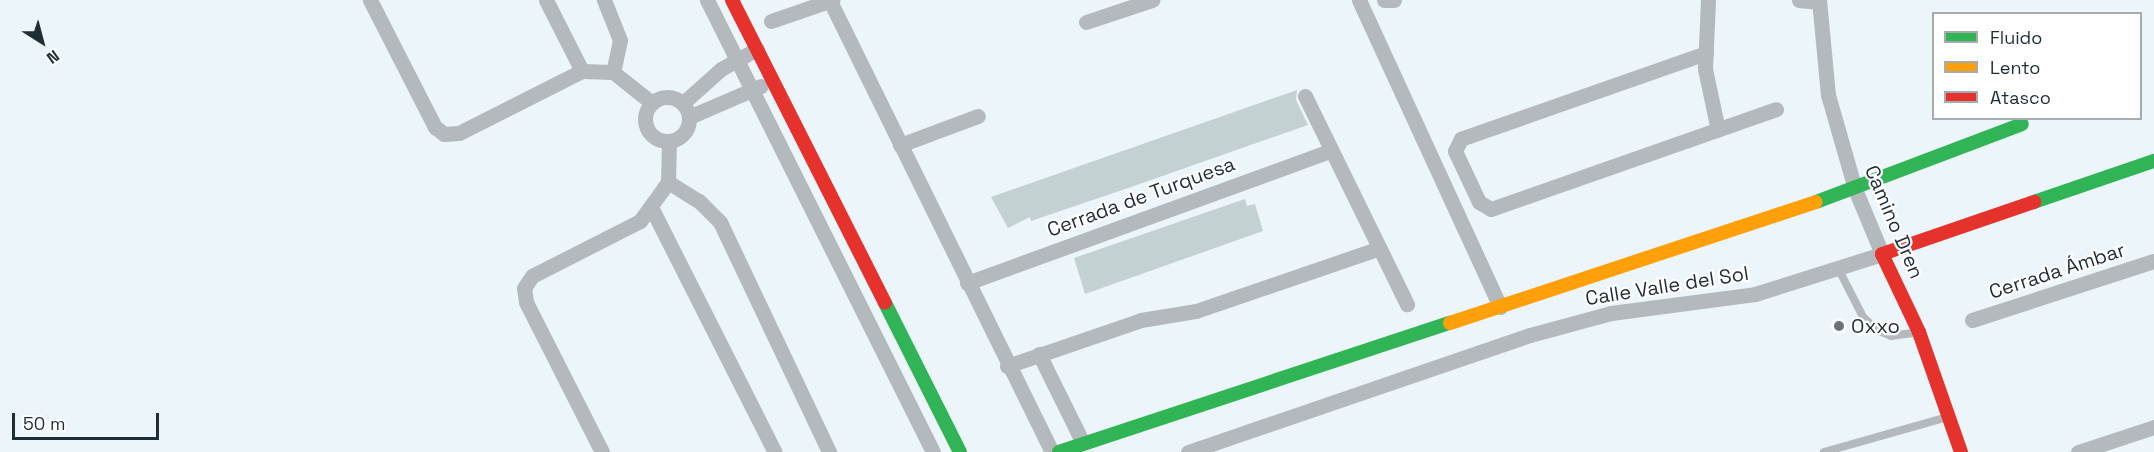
<!DOCTYPE html>
<html>
<head>
<meta charset="utf-8">
<style>
  body { margin:0 }
  #map { position:relative; width:2154px; height:452px; overflow:hidden; background:#ecf5f9; font-family:"Space Grotesk",sans-serif }
  div>[style] { position:absolute }
  [style*='--x'] { left:calc(var(--x)*1px); top:calc(var(--y)*1px); width:calc(var(--w)*1px); rotate:calc(var(--a)*1deg) }
  .building>* { inset:0; background:#c4d1d3 }
  .lane>* { height:8px; margin:-4px; padding:0 4px; transform-origin:4px; border-radius:4px; background:#b4b9bd }
  .street>* { height:15px; margin:-7.5px; padding:0 7.5px; transform-origin:7.5px; border-radius:7.5px; background:#b4b9bd }
  .street>.ring { margin:-7.5px; padding:0; box-sizing:content-box; background:none; border:15px solid #b4b9bd; border-radius:50% }
  .fast>* { height:14px; margin:-7px; padding:0 7px; transform-origin:7px; border-radius:7px; background:#30b455 }
  .slow>* { height:14px; margin:-7px; padding:0 7px; transform-origin:7px; border-radius:7px; background:#ff9f0a }
  .jam>* { height:14px; margin:-7px; padding:0 7px; transform-origin:7px; border-radius:7px; background:#e5322d }
  .dots>* { width:16px; height:16px; translate:-50% -50%; box-sizing:border-box; border:3px solid #fff; border-radius:50% }
  span { translate:-50% -50%; white-space:nowrap; text-align:center; line-height:1.15; -webkit-text-stroke:4.5px #fff; paint-order:stroke }
  .street-label { font-size:20px; color:#1f2e35 }
  .poi-label { font-size:20px; color:#1f2e35 }
  .left { translate:0 -50%; text-align:left }
  .legend { position:absolute; left:1932px; top:12px; width:210px; height:108px; box-sizing:border-box; background:#fff; border:2px solid #a5abae; margin:0; padding:8px 10px; list-style:none; font-size:18px; color:#1f2e35 }
  .legend li { display:flex; align-items:center; gap:12px; height:30px }
  .legend b { width:30px; border:2px solid #a5abae }
  .north { position:absolute; left:12px; top:12px; width:60px; height:60px; -webkit-text-stroke:4px #fff; paint-order:stroke; rotate:144deg; font-size:16px; font-weight:700; line-height:24px; text-align:center; color:#1f2e35 }
  .north::after { content:''; display:block; margin:auto; width:21px; height:27px; background:#1f2e35; clip-path:polygon(50% 0,100% 100%,50% 72%,0 100%) }
  .scale { position:absolute; left:12px; top:413px; width:147px; height:27px; box-sizing:border-box; border:3px solid #1f2e35; border-top:0; padding-left:8px; font-size:18px; line-height:21px; white-space:nowrap; color:#1f2e35; -webkit-text-stroke:4px #fff; paint-order:stroke }
</style>
</head>
<body>
<div id="map">
  <div class="building">
    <div style="clip-path:polygon(1297px 90px,1296px 100px,1308px 125px,1131px 187px,1031px 221px,1030px 217px,1008px 228px,991px 197px)"></div>
    <div style="clip-path:polygon(1245px 199px,1247px 206px,1255px 204px,1263px 231px,1085px 294px,1074px 258px)"></div>
  </div>
  <div class="lane">
    <div style="--x:1839;--y:270;--w:53;--a:62.9"></div>
    <div style="--x:1863;--y:317;--w:19;--a:43"></div>
    <div style="--x:1877;--y:330;--w:15;--a:23"></div>
    <div style="--x:1891;--y:336;--w:27;--a:-8"></div>
    <div style="--x:1824;--y:452;--w:129;--a:-15.8"></div>
  </div>
  <div class="street">
    <div style="--x:370;--y:0;--w:143;--a:62.9"></div>
    <div style="--x:435;--y:127;--w:11;--a:38"></div>
    <div style="--x:444;--y:134;--w:15;--a:-4"></div>
    <div style="--x:459;--y:133;--w:138;--a:-26.8"></div>
    <div style="--x:582;--y:71;--w:31;--a:2"></div>
    <div style="--x:613;--y:72;--w:50;--a:38.5"></div>
    <div style="--x:546;--y:0;--w:80;--a:63.1"></div>
    <div style="--x:604;--y:0;--w:43;--a:68.2"></div>
    <div style="--x:620;--y:40;--w:33;--a:102"></div>
    <div style="--x:707;--y:0;--w:505;--a:63.43"></div>
    <div style="--x:1359;--y:0;--w:338;--a:65.3"></div>
    <div style="--x:1384;--y:0;--w:10;--a:0"></div>
    <div style="--x:1708;--y:0;--w:69;--a:92.5"></div>
    <div style="--x:1705;--y:69;--w:62;--a:78"></div>
    <div style="--x:1799;--y:0;--w:20;--a:6"></div>
    <div style="--x:830;--y:1;--w:503;--a:63.79"></div>
    <div style="--x:771;--y:21;--w:65;--a:-19"></div>
    <div style="--x:1086;--y:22;--w:70;--a:-18.4"></div>
    <div style="--x:1706;--y:53;--w:260;--a:160.7"></div>
    <div style="--x:1461;--y:139;--w:13;--a:117"></div>
    <div style="--x:1455;--y:151;--w:56;--a:64.8"></div>
    <div style="--x:1479;--y:202;--w:14;--a:30"></div>
    <div style="--x:1491;--y:209;--w:302;--a:-19.3"></div>
    <div style="--x:1305;--y:96;--w:232;--a:63.9"></div>
    <div class="ring" style="left:645px;top:97px;width:29px;height:29px"></div>
    <div style="--x:683;--y:103;--w:51;--a:-41.8"></div>
    <div style="--x:721;--y:69;--w:41;--a:-29.1"></div>
    <div style="--x:689;--y:117;--w:78;--a:-23.3"></div>
    <div style="--x:900;--y:145;--w:83;--a:-20.4"></div>
    <div style="--x:668;--y:182;--w:36;--a:32"></div>
    <div style="--x:699;--y:201;--w:30;--a:45"></div>
    <div style="--x:720;--y:222;--w:255;--a:64.6"></div>
    <div style="--x:652;--y:209;--w:272;--a:63.2"></div>
    <div style="--x:967;--y:283;--w:386;--a:-20"></div>
    <div style="--x:1972;--y:320;--w:191;--a:-18"></div>
    <div style="--x:1039;--y:354;--w:99;--a:63.7"></div>
    <div style="--x:1007;--y:366;--w:142;--a:-18.9"></div>
    <div style="--x:1141;--y:320;--w:56;--a:-9.3"></div>
    <div style="--x:1196;--y:311;--w:194;--a:-18.9"></div>
    <div style="--x:602;--y:452;--w:168;--a:-116.9"></div>
    <div style="--x:526;--y:302;--w:14;--a:-98"></div>
    <div style="--x:524;--y:288;--w:14;--a:-56"></div>
    <div style="--x:532;--y:276;--w:121;--a:-27"></div>
    <div style="--x:640;--y:221;--w:48;--a:-54.3"></div>
    <div style="--x:668;--y:182;--w:41;--a:-88.6"></div>
    <div style="--x:1188;--y:452;--w:361;--a:-18.9"></div>
    <div style="--x:1530;--y:335;--w:84;--a:-15.2"></div>
    <div style="--x:1611;--y:313;--w:145;--a:-7.5"></div>
    <div style="--x:1755;--y:294;--w:133;--a:-17.5"></div>
    <div style="--x:1882;--y:254;--w:70;--a:-112.6"></div>
    <div style="--x:1855;--y:189;--w:98;--a:-106"></div>
    <div style="--x:1828;--y:95;--w:95;--a:-95.4"></div>
    <div style="--x:2078;--y:452;--w:80;--a:-18.2"></div>
  </div>
  <div class="fast">
    <div style="--x:1816;--y:202;--w:220;--a:-20.7"></div>
    <div style="--x:2034;--y:202;--w:127;--a:-18.9"></div>
    <div style="--x:885;--y:303;--w:167;--a:63.3"></div>
    <div style="--x:1059;--y:452;--w:412;--a:-18.3"></div>
  </div>
  <div class="slow">
    <div style="--x:1450;--y:323;--w:385;--a:-18.3"></div>
  </div>
  <div class="jam">
    <div style="--x:732;--y:0;--w:339;--a:63.2"></div>
    <div style="--x:1961;--y:452;--w:127;--a:-109.3"></div>
    <div style="--x:1919;--y:332;--w:86;--a:-115.4"></div>
    <div style="--x:1882;--y:254;--w:161;--a:-18.9"></div>
  </div>
  <div class="dots">
    <div style="left:1839px;top:326px;background:#67747a"></div>
  </div>
  <div class="street-label">
    <span style="left:1141px;top:197px;rotate:-20deg">Cerrada de Turquesa</span>
    <span style="left:1894px;top:222px;rotate:67deg">Camino Dren</span>
    <span style="left:2057px;top:271px;rotate:-18deg">Cerrada Ámbar</span>
    <span style="left:1667px;top:286px;rotate:-9deg">Calle Valle del Sol</span>
  </div>
  <div class="poi-label">
    <span class="left" style="left:1851px;top:326px">Oxxo</span>
  </div>
  <ul class="legend">
  <li><b style="height:8px;background:#30b455"></b>Fluido</li>
  <li><b style="height:8px;background:#ff9f0a"></b>Lento</li>
  <li><b style="height:8px;background:#e5322d"></b>Atasco</li>
  </ul>
  <div class="north">N</div>
  <div class="scale">50 m</div>
</div>
</body>
</html>
